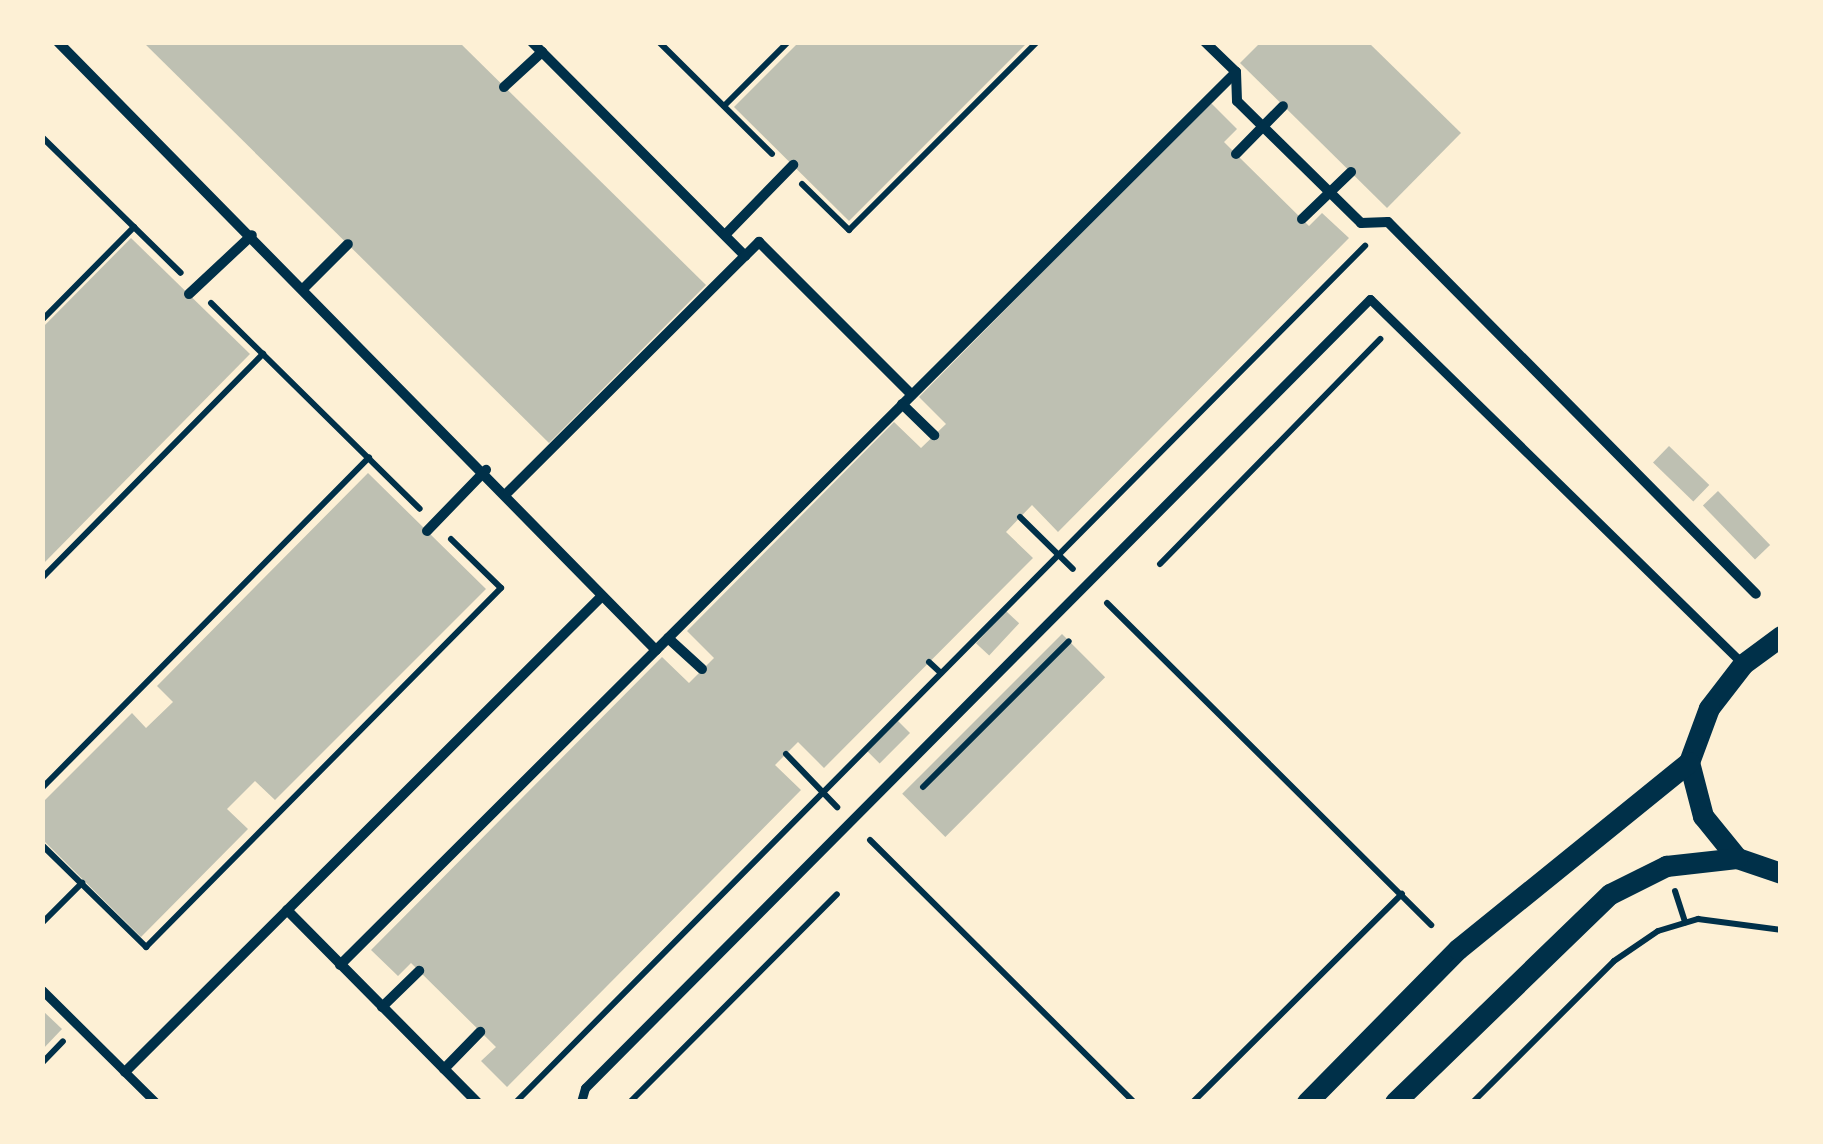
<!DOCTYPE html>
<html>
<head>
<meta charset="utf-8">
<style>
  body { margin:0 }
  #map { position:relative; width:1823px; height:1144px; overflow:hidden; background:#fdf0d5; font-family:"Fira Sans Condensed",sans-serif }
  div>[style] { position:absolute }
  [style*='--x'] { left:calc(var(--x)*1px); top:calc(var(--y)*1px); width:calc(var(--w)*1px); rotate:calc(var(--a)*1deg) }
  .building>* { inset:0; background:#bec0b2; transform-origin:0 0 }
  .path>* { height:6px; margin:-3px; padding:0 3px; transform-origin:3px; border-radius:3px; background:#003049 }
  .service>* { height:9px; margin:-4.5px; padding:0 4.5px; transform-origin:4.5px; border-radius:4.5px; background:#003049 }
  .pedestrian>* { height:10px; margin:-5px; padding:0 5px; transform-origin:5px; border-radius:5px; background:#003049 }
  .tertiary>* { height:21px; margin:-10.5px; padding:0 10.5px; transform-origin:10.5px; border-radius:10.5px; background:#003049 }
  span { translate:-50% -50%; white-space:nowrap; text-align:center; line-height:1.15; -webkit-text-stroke:10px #fdf0d5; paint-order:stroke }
  .frame { position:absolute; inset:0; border:45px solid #fdf0d5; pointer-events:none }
</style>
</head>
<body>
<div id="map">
  <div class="building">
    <div style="clip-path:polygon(143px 42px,459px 42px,706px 285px,549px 443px)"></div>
    <div style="clip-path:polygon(799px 42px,1028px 42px,849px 221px,734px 107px)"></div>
    <div style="clip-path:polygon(1261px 42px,1368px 42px,1461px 133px,1387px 208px,1240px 63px)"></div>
    <div style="clip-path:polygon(1210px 102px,1237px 129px,1224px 142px,1240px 158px,1309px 226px,1322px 213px,1349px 238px,1058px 532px,1032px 505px,1006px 532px,1033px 558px,824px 768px,798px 742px,775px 765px,801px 790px,507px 1087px,481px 1061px,496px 1047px,411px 963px,398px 976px,371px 950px,662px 657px,689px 683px,714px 658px,687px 631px,894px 422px,921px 448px,946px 424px,919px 397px)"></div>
    <div style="clip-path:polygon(131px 238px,250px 354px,42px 565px,42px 328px)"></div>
    <div style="left:1669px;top:446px;width:56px;height:23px;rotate:44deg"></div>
    <div style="clip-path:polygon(368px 473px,486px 589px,275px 800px,255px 781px,227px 809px,248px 829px,141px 937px,42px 839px,42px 803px,132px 713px,146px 728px,173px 702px,157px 686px)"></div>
    <div style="left:1718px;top:491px;width:75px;height:21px;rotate:46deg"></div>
    <div style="left:1006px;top:611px;width:18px;height:44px;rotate:43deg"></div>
    <div style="left:1062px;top:634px;width:61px;height:226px;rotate:45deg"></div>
    <div style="left:898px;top:721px;width:17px;height:43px;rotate:45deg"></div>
    <div style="clip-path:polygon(42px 1010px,62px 1029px,42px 1050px)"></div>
  </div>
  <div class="path">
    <div style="--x:659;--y:42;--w:159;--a:44.7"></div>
    <div style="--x:724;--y:106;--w:91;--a:-45"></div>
    <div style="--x:42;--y:137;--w:194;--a:44.4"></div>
    <div style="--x:802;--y:184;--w:66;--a:44.4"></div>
    <div style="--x:849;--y:230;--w:266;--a:-45"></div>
    <div style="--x:211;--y:303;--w:293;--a:44.6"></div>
    <div style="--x:42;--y:320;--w:131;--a:-45.3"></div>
    <div style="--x:1020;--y:517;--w:74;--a:44.5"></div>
    <div style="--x:1160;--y:564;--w:315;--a:-45.6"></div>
    <div style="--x:42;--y:578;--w:315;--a:-45.4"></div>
    <div style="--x:1107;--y:603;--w:457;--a:44.8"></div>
    <div style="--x:929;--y:662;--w:16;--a:43"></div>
    <div style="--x:786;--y:754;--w:74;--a:46.1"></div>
    <div style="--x:923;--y:787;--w:206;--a:-45"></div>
    <div style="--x:42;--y:788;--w:465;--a:-45.3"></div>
    <div style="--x:870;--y:840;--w:372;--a:44.8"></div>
    <div style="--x:42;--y:845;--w:146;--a:44.4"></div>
    <div style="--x:146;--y:947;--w:505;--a:-45.32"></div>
    <div style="--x:501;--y:588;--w:70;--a:-135.6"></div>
    <div style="--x:1675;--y:891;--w:33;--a:72"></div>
    <div style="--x:42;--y:923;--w:57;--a:-45"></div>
    <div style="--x:42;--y:1063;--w:30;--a:-46"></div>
    <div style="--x:516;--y:1102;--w:1206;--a:-45.24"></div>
    <div style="--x:630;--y:1102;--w:293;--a:-45.1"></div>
    <div style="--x:1193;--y:1102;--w:295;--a:-44.9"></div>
    <div style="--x:1473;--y:1102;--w:199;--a:-45"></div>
    <div style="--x:1614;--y:961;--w:53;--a:-34.3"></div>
    <div style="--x:1658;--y:931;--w:42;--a:-16.7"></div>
    <div style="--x:1698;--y:919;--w:84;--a:7.5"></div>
  </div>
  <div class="service">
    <div style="--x:42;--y:990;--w:159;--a:44.7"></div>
    <div style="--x:581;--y:1102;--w:15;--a:-74"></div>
    <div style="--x:585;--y:1088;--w:1113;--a:-45.15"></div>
    <div style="--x:1370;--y:299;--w:522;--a:44.38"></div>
  </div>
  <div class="pedestrian">
    <div style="--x:58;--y:42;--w:853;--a:45.48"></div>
    <div style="--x:532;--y:42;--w:302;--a:45.1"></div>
    <div style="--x:745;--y:256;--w:20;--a:-45"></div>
    <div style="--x:759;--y:242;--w:216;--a:45"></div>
    <div style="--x:1205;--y:42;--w:43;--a:44.1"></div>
    <div style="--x:1236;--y:72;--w:29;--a:88"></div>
    <div style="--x:1237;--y:101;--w:174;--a:44.5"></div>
    <div style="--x:1361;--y:223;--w:27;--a:-2"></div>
    <div style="--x:1388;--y:222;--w:523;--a:45.31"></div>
    <div style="--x:504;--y:87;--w:52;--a:-42.6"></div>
    <div style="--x:1236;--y:154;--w:67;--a:-45.6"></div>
    <div style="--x:1302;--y:219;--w:68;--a:-43.8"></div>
    <div style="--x:725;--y:235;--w:98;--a:-45.8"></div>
    <div style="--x:304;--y:288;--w:62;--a:-45"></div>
    <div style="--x:189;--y:294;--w:86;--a:-43.1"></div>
    <div style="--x:902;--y:404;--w:45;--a:44.1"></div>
    <div style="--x:508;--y:492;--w:334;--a:-44.9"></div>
    <div style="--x:427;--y:531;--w:85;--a:-46"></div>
    <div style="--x:668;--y:638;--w:46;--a:42.4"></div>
    <div style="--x:287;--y:910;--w:270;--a:45.3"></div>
    <div style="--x:340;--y:965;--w:1265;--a:-44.9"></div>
    <div style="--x:382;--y:1007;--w:52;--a:-44.2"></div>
    <div style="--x:444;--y:1069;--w:52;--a:-45.8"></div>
    <div style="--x:125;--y:1072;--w:674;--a:-44.94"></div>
  </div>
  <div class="tertiary">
    <div style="--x:1781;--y:636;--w:47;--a:143.6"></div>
    <div style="--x:1743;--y:664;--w:56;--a:127.7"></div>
    <div style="--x:1709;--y:708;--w:58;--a:110.3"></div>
    <div style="--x:1689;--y:762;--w:56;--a:75.5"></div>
    <div style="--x:1703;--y:816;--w:54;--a:51"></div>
    <div style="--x:1737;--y:858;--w:46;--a:18.8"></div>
    <div style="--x:1307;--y:1102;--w:215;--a:-45.4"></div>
    <div style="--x:1458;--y:949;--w:297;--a:-39"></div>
    <div style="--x:1395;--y:1102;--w:299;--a:-44.1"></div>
    <div style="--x:1610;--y:894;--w:63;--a:-26.6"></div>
    <div style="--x:1666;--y:866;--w:71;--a:-6.4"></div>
  </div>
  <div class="frame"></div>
</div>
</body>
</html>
